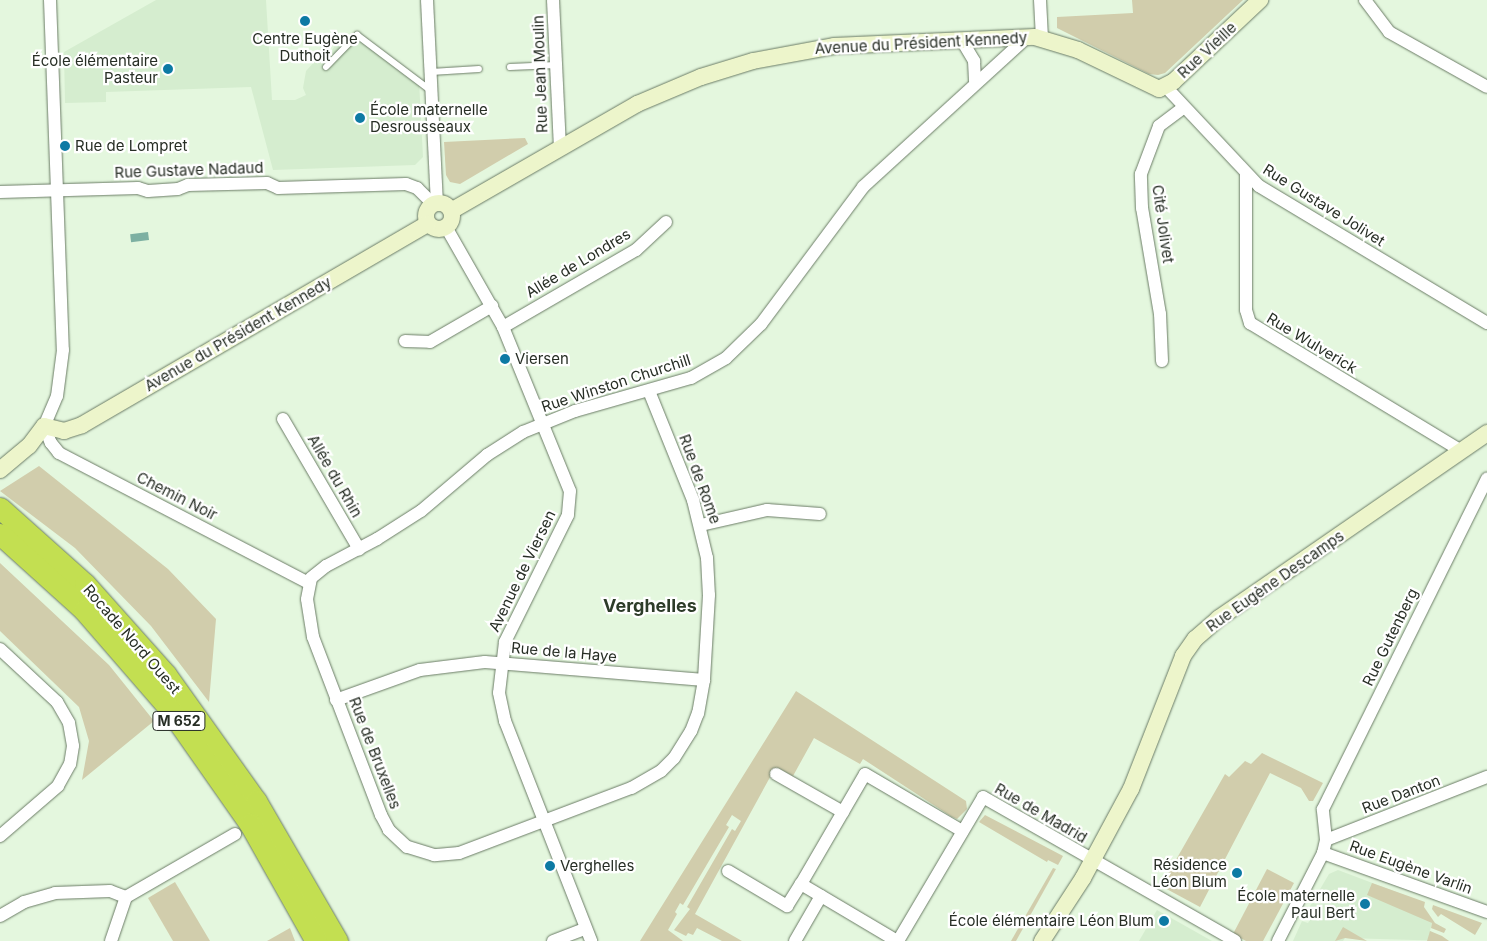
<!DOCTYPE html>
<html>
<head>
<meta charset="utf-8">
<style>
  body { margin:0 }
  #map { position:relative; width:1487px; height:941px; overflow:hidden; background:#e4f7de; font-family:Inter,sans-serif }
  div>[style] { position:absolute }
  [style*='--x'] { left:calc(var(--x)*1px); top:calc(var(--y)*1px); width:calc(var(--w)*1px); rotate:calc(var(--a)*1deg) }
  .built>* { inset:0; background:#d5edcf }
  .green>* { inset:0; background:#d1cdac }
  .water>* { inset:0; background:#7db0a2; transform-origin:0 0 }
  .roads { filter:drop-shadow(0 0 1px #6b7c66) drop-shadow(0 0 1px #6b7c66) }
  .lane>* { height:6px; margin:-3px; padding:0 3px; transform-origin:3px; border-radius:3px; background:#fff }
  .street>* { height:12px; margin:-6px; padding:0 6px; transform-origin:6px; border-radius:6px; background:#fff }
  .secondary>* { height:16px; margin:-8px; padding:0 8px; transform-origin:8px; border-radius:8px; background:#edf5cb }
  .secondary>.ring { margin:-8px; padding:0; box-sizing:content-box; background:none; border:16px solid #edf5cb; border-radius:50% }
  .highway>* { height:21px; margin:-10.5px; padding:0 10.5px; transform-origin:10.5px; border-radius:10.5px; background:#c3df51 }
  .dots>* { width:14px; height:14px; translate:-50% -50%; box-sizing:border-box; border:2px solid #fff; border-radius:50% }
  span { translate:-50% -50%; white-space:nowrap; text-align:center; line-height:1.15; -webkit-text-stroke:4.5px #fff; paint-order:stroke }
  .shield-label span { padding:1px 4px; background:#fff; border:1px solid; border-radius:4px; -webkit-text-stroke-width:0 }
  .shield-label { font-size:14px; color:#272e25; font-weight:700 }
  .poi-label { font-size:15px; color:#272e25 }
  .right { translate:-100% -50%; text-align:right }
  .left { translate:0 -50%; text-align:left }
  .street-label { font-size:15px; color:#272e25 }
  .quarter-label { font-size:18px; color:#2d3c29; font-weight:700 }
</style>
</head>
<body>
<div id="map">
  <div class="built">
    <div style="clip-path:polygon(156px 0,266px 0,272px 100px,295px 100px,306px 95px,303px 88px,306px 71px,315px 61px,325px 60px,337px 43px,350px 34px,357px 35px,419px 81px,423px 157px,415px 165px,273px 170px,251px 87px,106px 92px,106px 102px,65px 103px,64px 52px)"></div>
    <div style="clip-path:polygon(1338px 870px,1420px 901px,1432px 923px,1430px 931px,1449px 941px,1345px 938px,1343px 941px,1293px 941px,1302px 921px,1308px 923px,1314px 914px,1315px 912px,1309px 908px,1329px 874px)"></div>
    <div style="clip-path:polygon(1157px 910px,1212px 941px,1139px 941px)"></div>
  </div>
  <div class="green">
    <div style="clip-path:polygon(1132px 0,1243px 0,1165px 73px,1158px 75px,1149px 74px,1057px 28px,1057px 17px,1133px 13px)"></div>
    <div style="clip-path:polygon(525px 138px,528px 144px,460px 184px,450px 182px,446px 175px,444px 142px)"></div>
    <div style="clip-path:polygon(39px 466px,168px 569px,216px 619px,209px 702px,151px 626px,75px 548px,0 491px)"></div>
    <div style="clip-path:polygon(0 563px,109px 665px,154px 721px,82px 780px,89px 741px,79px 707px,0 631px)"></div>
    <div style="clip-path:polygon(796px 691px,966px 801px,967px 809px,957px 819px,952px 817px,863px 759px,860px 764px,814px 738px,793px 776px,778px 768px,774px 770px,695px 914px,742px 941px,722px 941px,697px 928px,693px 935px,688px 933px,686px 936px,674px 930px,690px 909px,687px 907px,732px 829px,735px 831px,741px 821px,732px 815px,726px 825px,729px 827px,683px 905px,680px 903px,675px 912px,677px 914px,668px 930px,683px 941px,640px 941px)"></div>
    <div style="clip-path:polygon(1262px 753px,1323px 783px,1313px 801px,1309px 801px,1301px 788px,1270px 773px,1200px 907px,1161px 886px,1225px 774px,1229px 777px,1245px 761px,1251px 764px)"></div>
    <div style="clip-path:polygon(985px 815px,1063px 856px,1058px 865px,1048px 860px,1047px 862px,979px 822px)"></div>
    <div style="clip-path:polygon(1053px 868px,1056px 869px,1016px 941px,1011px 941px)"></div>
    <div style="clip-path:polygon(1267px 869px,1294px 883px,1263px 941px,1246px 941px,1233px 934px)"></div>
    <div style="clip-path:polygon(175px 882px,210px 941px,173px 941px,148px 898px)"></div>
    <div style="clip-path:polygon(1372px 883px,1425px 902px,1424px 907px,1435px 923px,1446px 929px,1444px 933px,1431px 928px,1432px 923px,1367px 895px)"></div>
    <div style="clip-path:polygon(1433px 905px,1482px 923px,1475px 935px,1441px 914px,1438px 917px,1432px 909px)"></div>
    <div style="clip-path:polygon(1343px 927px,1367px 941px,1345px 938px,1335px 941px)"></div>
    <div style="clip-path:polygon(290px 928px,295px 941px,267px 941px)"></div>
    <div style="clip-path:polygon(1430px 931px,1442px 936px,1449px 941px,1427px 941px)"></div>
  </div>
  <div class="water">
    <div style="left:148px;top:232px;width:8px;height:18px;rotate:83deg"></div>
  </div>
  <div class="roads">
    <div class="lane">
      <div style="--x:326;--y:67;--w:45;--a:-45.9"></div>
      <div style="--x:357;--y:35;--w:91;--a:37"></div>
      <div style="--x:510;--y:67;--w:46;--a:-2.5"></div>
      <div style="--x:431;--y:72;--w:48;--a:-3.6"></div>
    </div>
    <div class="street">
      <div style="--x:50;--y:0;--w:350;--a:87.9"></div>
      <div style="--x:63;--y:350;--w:46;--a:97.4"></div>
      <div style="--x:57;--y:396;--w:33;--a:113"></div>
      <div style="--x:44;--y:426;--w:18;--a:68"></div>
      <div style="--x:51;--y:443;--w:13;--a:51"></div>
      <div style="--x:59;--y:453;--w:282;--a:27.5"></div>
      <div style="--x:427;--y:0;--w:203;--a:87.2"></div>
      <div style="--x:553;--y:0;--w:147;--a:87.3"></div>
      <div style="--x:1040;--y:0;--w:37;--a:87"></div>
      <div style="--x:1365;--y:0;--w:40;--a:53"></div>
      <div style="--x:1389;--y:32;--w:112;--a:29.3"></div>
      <div style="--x:961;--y:39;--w:26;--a:59"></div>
      <div style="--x:974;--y:61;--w:22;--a:87"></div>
      <div style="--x:1166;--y:87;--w:136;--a:46.8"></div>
      <div style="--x:1259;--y:186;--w:266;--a:31"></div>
      <div style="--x:1246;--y:174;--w:136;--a:90"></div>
      <div style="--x:1246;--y:310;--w:14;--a:73"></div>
      <div style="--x:1250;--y:323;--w:247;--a:31.2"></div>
      <div style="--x:0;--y:192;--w:138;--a:-1.7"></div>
      <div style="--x:138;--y:188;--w:10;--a:17"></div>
      <div style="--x:148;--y:191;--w:30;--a:-4"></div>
      <div style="--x:178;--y:189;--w:11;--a:-22"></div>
      <div style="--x:188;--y:185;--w:79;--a:-1.5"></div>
      <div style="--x:267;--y:183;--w:12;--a:24"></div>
      <div style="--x:278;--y:188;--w:128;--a:-1.8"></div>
      <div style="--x:406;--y:184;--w:12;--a:20"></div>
      <div style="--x:417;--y:188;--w:23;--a:45"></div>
      <div style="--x:446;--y:227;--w:115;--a:60.3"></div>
      <div style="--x:503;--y:327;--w:177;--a:67.8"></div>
      <div style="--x:570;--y:491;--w:24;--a:95"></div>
      <div style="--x:568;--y:515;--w:142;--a:116.4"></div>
      <div style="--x:505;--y:642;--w:51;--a:96.7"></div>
      <div style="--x:499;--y:693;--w:29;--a:78"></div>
      <div style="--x:505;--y:721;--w:236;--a:68.6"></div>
      <div style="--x:503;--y:327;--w:154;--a:-30.1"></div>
      <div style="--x:636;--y:250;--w:41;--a:-43"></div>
      <div style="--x:405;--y:341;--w:25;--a:2"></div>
      <div style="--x:430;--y:342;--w:72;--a:-30.1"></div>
      <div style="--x:1162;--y:361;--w:47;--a:-92.4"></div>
      <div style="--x:1160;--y:314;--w:108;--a:-99.6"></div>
      <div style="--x:1142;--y:208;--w:34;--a:-92"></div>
      <div style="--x:1141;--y:174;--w:51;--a:-69.4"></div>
      <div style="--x:1159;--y:126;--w:31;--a:-37"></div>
      <div style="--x:649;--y:391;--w:118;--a:68"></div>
      <div style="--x:693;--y:500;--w:60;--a:76.4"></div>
      <div style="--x:707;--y:558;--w:37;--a:87"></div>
      <div style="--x:709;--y:595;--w:85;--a:93.4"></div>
      <div style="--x:704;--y:680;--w:34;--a:100"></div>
      <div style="--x:698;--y:713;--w:19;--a:111"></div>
      <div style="--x:691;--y:731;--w:32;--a:122"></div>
      <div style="--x:674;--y:758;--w:18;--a:135"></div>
      <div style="--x:661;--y:771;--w:34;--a:150"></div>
      <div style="--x:631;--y:788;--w:184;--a:159.3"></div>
      <div style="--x:459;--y:853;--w:25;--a:175"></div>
      <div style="--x:434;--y:855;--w:28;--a:-163"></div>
      <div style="--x:407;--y:847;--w:25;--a:-137"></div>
      <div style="--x:389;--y:830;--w:17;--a:-118"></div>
      <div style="--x:381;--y:815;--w:191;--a:-110.9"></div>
      <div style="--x:313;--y:637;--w:38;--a:-99"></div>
      <div style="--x:307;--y:599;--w:21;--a:-79"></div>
      <div style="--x:311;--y:578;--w:19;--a:-39"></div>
      <div style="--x:326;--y:566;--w:58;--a:-27.9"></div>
      <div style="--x:377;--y:539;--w:52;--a:-32.5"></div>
      <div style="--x:421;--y:511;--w:87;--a:-40.3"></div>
      <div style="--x:487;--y:455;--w:43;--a:-32.6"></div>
      <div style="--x:523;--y:432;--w:56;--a:-22"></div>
      <div style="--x:575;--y:411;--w:121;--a:-15.9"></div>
      <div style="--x:691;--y:378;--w:40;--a:-29.7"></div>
      <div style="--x:726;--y:358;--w:49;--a:-44.2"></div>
      <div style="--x:761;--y:324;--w:171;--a:-53.3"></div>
      <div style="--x:863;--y:187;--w:222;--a:-42.4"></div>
      <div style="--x:283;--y:419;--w:151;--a:59.7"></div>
      <div style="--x:701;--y:525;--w:68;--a:-12.8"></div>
      <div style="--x:767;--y:510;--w:53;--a:4.3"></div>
      <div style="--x:0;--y:649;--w:78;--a:42.9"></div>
      <div style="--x:57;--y:702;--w:24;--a:60"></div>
      <div style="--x:69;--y:723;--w:23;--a:80"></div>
      <div style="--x:73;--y:746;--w:18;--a:99"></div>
      <div style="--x:70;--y:764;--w:25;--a:119"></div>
      <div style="--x:58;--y:786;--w:77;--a:139.2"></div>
      <div style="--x:336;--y:700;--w:89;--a:-19.7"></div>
      <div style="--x:420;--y:670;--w:65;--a:-7"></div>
      <div style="--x:485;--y:662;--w:220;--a:4.7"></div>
      <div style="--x:776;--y:774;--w:77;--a:29.6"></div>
      <div style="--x:1326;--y:840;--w:173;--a:-21.4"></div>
      <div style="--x:1323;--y:853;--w:174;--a:19.8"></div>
      <div style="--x:728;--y:871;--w:69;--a:30.7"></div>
      <div style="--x:787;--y:906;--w:26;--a:-58"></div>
      <div style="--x:126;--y:897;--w:126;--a:-30"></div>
      <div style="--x:0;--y:916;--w:28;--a:-30"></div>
      <div style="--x:24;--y:902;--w:32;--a:-16"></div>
      <div style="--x:55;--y:893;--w:55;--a:-2.1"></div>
      <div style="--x:110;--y:891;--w:17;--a:21"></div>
      <div style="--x:111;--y:941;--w:46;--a:-71.2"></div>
      <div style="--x:553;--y:941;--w:34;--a:-21"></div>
      <div style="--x:795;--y:941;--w:52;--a:-60"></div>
      <div style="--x:897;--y:941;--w:112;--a:-149.3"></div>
      <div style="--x:801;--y:884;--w:127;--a:-59.8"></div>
      <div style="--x:865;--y:774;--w:113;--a:30.4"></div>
      <div style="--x:898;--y:941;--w:167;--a:-59.4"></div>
      <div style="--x:983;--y:797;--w:290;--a:29.7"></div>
      <div style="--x:1278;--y:941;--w:99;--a:-62.9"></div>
      <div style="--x:1323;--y:853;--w:13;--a:-77"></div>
      <div style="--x:1326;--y:840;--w:31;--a:-96"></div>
      <div style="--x:1323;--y:809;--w:369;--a:-63.6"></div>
    </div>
    <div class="secondary">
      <div class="ring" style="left:426px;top:203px;width:10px;height:10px"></div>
      <div style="--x:451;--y:211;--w:215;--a:-29.9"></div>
      <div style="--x:637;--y:104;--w:69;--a:-22.9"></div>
      <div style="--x:701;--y:77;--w:54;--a:-17.1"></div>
      <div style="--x:753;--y:61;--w:82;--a:-10.5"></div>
      <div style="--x:834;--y:46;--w:201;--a:-2.6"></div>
      <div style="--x:1035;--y:37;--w:45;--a:16.8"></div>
      <div style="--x:1078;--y:50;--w:90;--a:25.7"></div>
      <div style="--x:1159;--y:89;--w:16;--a:-27"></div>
      <div style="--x:1173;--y:82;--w:120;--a:-43.3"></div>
      <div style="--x:0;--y:470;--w:38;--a:-40"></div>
      <div style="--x:29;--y:446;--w:25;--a:-53"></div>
      <div style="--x:44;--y:426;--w:21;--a:14"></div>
      <div style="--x:64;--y:431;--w:19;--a:-18"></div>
      <div style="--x:82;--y:425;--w:400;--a:-30.2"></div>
      <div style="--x:1042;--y:941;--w:75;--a:-56.9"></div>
      <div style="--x:1083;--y:878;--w:101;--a:-61.7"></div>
      <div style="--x:1131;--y:789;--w:143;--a:-68.6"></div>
      <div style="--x:1183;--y:656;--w:21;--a:-55"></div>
      <div style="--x:1195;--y:639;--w:32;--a:-41"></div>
      <div style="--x:1219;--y:618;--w:326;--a:-34.6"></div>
    </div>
    <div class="highway">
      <div style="--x:0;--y:508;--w:114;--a:41.8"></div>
      <div style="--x:85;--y:584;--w:122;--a:48.3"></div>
      <div style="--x:166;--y:675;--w:155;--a:54.5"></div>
      <div style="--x:256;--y:801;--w:162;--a:59.9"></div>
      <div style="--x:0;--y:534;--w:113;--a:42.1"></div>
      <div style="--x:84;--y:610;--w:128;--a:49.1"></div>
      <div style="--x:168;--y:707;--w:143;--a:55"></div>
      <div style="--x:250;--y:824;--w:134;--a:60.6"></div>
    </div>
  </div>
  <div class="dots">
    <div style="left:305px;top:21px;background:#0d7aa4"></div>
    <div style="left:168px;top:69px;background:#0d7aa4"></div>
    <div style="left:360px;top:118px;background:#0d7aa4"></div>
    <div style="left:65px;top:146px;background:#0d7aa4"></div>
    <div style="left:505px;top:359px;background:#0d7aa4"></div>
    <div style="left:550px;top:866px;background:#0d7aa4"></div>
    <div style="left:1237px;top:873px;background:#0d7aa4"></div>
    <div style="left:1365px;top:904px;background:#0d7aa4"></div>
    <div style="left:1164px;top:921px;background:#0d7aa4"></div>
  </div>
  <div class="shield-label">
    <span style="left:179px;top:721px">M 652</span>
  </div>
  <div class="poi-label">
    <span style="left:305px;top:47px">Centre Eugène<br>Duthoit</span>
    <span class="right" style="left:158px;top:69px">École élémentaire<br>Pasteur</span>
    <span class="left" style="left:370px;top:118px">École maternelle<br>Desrousseaux</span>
    <span class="left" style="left:75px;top:146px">Rue de Lompret</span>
    <span class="left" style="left:515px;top:359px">Viersen</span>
    <span class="right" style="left:1227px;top:873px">Résidence<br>Léon Blum</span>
    <span class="left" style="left:560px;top:866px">Verghelles</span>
    <span class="right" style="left:1355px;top:904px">École maternelle<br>Paul Bert</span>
    <span class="right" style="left:1154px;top:921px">École élémentaire Léon Blum</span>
  </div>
  <div class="street-label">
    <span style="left:921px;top:43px;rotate:-3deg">Avenue du Président Kennedy</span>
    <span style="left:1207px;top:50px;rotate:-43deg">Rue Vieille</span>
    <span style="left:540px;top:74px;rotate:-92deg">Rue Jean Moulin</span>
    <span style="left:189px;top:170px;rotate:-2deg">Rue Gustave Nadaud</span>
    <span style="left:1324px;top:205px;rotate:32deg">Rue Gustave Jolivet</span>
    <span style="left:1163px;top:224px;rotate:82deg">Cité Jolivet</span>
    <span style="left:578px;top:263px;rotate:-31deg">Allée de Londres</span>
    <span style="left:238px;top:334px;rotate:-30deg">Avenue du Président Kennedy</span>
    <span style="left:1312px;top:343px;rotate:31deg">Rue Wulverick</span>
    <span style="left:616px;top:383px;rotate:-18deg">Rue Winston Churchill</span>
    <span style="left:335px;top:476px;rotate:60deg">Allée du Rhin</span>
    <span style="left:700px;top:479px;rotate:70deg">Rue de Rome</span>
    <span style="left:177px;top:496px;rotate:27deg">Chemin Noir</span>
    <span style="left:522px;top:571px;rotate:-64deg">Avenue de Viersen</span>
    <span style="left:1275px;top:581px;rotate:-35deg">Rue Eugène Descamps</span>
    <span style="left:1390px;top:637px;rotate:-64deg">Rue Gutenberg</span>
    <span style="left:132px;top:639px;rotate:49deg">Rocade Nord Ouest</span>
    <span style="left:564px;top:652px;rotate:5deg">Rue de la Haye</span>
    <span style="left:375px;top:753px;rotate:69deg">Rue de Bruxelles</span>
    <span style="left:1401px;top:794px;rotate:-21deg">Rue Danton</span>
    <span style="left:1041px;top:813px;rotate:30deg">Rue de Madrid</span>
    <span style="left:1411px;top:867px;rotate:20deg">Rue Eugène Varlin</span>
  </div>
  <div class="quarter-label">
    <span style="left:650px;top:606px">Verghelles</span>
  </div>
</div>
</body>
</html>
